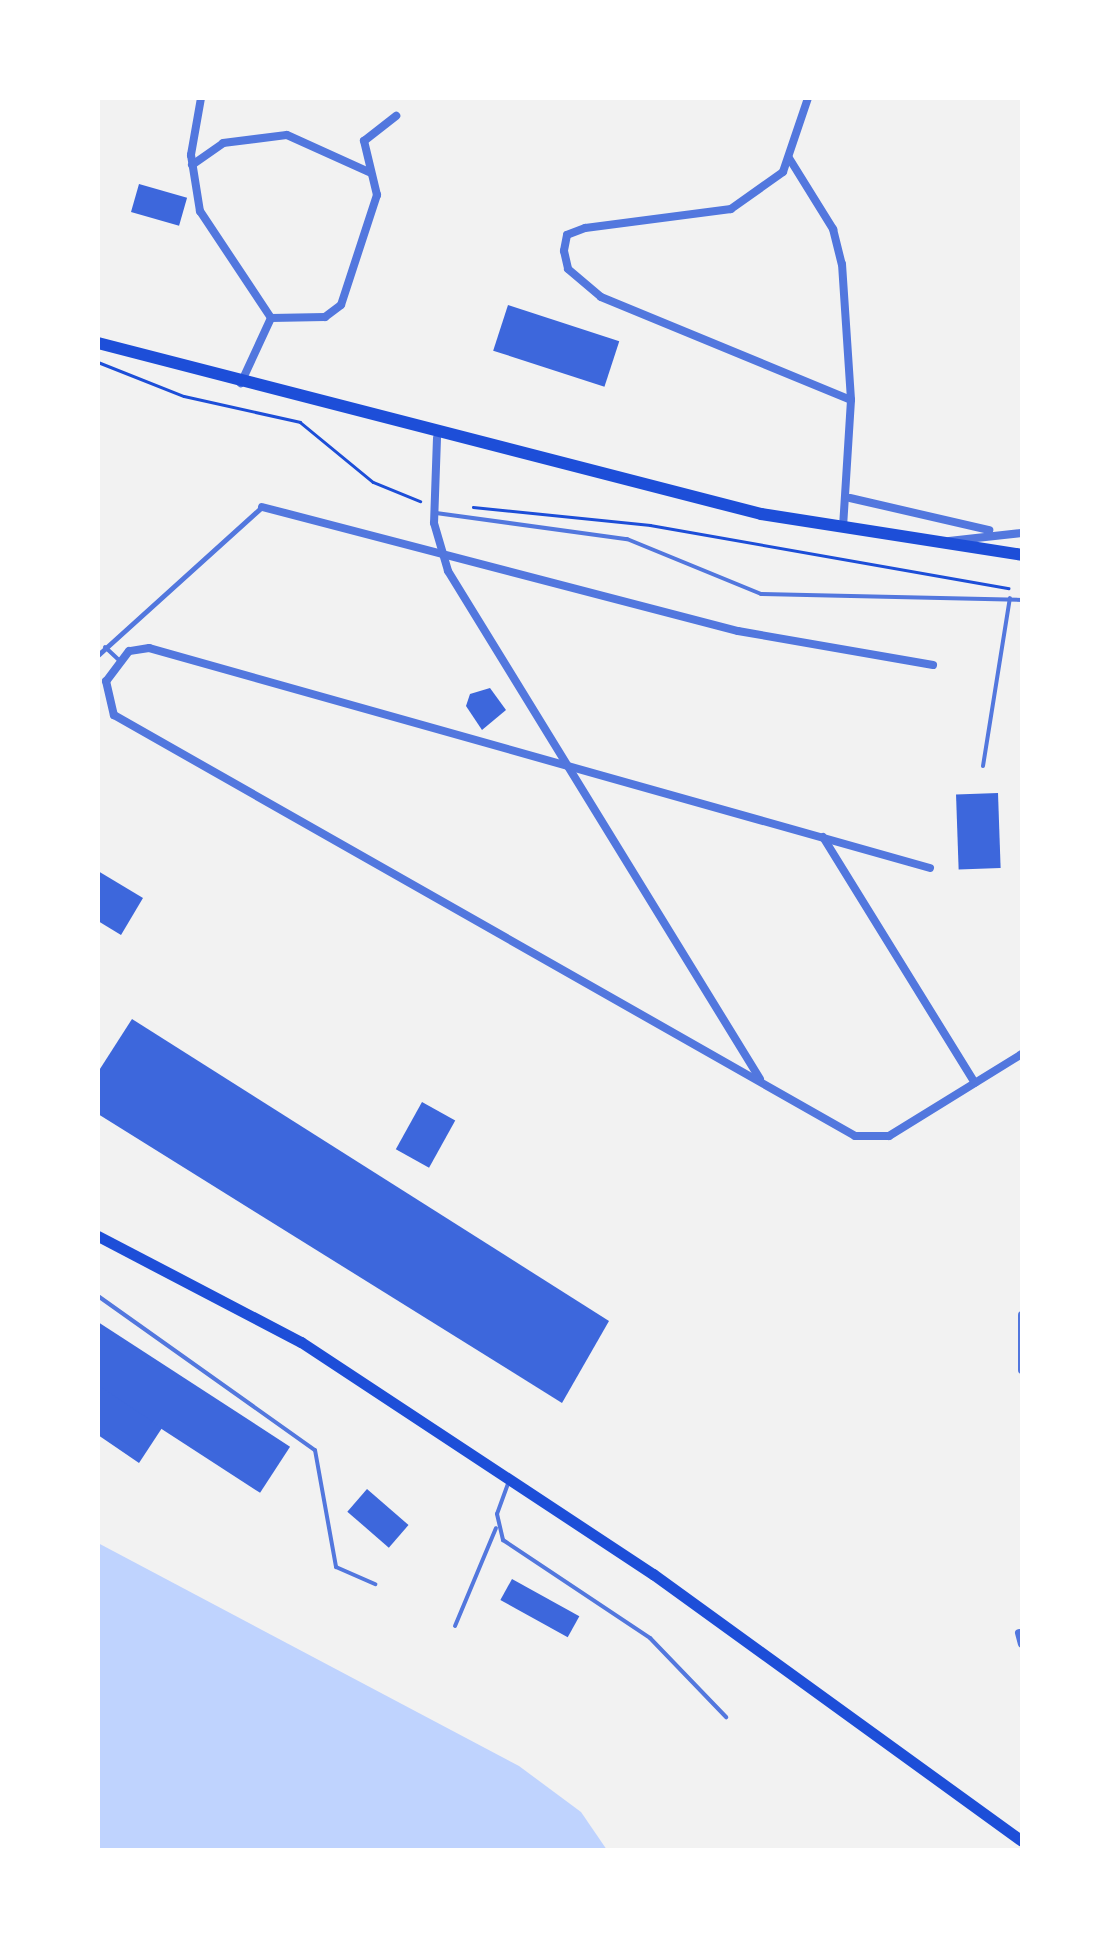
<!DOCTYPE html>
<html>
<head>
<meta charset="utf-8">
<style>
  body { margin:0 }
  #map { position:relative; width:1120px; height:1948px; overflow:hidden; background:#f2f2f2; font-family:Rubik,sans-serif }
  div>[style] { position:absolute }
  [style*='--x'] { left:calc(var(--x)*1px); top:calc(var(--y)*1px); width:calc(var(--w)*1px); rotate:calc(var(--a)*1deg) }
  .water>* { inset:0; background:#bfd3fe }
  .building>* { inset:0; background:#3d67dc; transform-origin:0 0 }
  .path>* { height:2.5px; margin:-1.25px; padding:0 1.25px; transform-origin:1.25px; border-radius:1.25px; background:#1d4ed8 }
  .service>* { height:4px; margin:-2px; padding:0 2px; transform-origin:2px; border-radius:2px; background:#5277de }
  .pedestrian>* { height:5px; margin:-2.5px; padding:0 2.5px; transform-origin:2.5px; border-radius:2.5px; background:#5277de }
  .minor>* { height:8px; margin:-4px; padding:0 4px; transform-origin:4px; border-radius:4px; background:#5277de }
  .primary>* { height:11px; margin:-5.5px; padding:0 5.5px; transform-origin:5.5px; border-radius:5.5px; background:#1d4ed8 }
  .trunk>* { height:12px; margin:-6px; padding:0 6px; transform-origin:6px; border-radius:6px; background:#1d4ed8 }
  span { translate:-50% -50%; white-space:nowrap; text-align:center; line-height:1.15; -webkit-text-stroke:10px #fff; paint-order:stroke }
  .frame { position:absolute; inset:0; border:100px solid #fff; pointer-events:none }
</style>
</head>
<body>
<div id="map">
  <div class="water">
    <div style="clip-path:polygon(98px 1543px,519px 1766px,581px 1812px,607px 1850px,98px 1850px)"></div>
  </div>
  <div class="building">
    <div style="left:139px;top:184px;width:50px;height:29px;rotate:16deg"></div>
    <div style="left:508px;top:305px;width:117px;height:48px;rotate:18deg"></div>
    <div style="clip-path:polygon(490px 688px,506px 710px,482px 730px,466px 706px,470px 694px)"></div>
    <div style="left:998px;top:793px;width:75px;height:42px;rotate:88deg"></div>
    <div style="clip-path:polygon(98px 871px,143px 898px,121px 935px,98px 921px)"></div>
    <div style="clip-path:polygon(132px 1019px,609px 1321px,562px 1403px,98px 1114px,98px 1072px)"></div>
    <div style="left:422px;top:1102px;width:38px;height:54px;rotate:29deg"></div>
    <div style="left:98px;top:1322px;width:229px;height:55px;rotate:33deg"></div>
    <div style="clip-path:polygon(98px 1385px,162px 1428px,139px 1463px,98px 1435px)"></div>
    <div style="left:367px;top:1489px;width:55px;height:30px;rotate:41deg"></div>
    <div style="left:512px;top:1579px;width:77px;height:24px;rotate:29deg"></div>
  </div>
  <div class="path">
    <div style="--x:98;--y:362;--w:92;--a:21.6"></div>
    <div style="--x:184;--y:396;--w:119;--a:12.6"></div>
    <div style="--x:300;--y:422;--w:94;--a:39.4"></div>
    <div style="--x:373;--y:482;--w:51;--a:22"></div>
    <div style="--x:473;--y:507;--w:178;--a:5.8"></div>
    <div style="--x:650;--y:525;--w:364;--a:10"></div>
  </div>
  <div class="service">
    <div style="--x:436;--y:513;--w:193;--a:7.8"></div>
    <div style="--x:627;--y:539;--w:145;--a:22.3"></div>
    <div style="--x:761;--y:594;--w:261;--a:1.3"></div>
    <div style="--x:105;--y:647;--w:19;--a:43"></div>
    <div style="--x:983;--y:766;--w:170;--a:-80.9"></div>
    <div style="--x:98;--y:1296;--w:266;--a:35.4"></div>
    <div style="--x:315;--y:1450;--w:119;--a:79.8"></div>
    <div style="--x:336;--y:1567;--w:43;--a:23.6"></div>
    <div style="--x:509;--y:1481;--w:35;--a:110"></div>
    <div style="--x:497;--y:1514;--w:27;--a:77"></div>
    <div style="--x:503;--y:1540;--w:177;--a:33.7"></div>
    <div style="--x:650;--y:1638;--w:110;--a:46.1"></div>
    <div style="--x:455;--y:1626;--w:106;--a:-67.3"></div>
  </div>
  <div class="pedestrian">
    <div style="--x:98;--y:655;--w:221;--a:-42.1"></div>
  </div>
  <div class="minor">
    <div style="--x:201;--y:98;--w:58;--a:100"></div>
    <div style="--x:191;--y:155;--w:57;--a:80.9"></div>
    <div style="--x:200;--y:211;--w:128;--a:56.4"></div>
    <div style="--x:271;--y:318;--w:72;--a:114.8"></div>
    <div style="--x:808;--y:98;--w:78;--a:108.7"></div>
    <div style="--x:783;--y:172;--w:64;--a:144.6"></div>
    <div style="--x:731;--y:209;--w:147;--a:172.6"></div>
    <div style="--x:585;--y:228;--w:19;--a:159"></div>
    <div style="--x:567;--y:235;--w:16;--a:101"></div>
    <div style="--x:564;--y:251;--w:18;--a:77"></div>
    <div style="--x:568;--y:269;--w:43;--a:40.3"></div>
    <div style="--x:601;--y:297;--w:270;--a:22.4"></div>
    <div style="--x:789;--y:158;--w:84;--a:58.2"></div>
    <div style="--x:833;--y:229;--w:36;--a:76"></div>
    <div style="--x:842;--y:264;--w:136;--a:86.2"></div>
    <div style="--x:851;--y:400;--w:128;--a:93.6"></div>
    <div style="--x:192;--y:165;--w:38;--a:-35"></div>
    <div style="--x:223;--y:143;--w:64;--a:-7.1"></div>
    <div style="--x:287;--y:135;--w:92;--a:24.3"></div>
    <div style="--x:271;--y:318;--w:54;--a:-1.1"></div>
    <div style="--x:325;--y:317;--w:20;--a:-37"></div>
    <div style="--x:341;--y:305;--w:116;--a:-71.9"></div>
    <div style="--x:377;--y:195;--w:56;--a:-103.5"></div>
    <div style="--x:364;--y:141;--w:41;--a:-38"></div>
    <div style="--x:437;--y:438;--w:85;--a:92"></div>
    <div style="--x:434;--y:523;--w:50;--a:73.7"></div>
    <div style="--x:448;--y:571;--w:596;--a:58.44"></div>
    <div style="--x:850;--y:498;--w:143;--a:13"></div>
    <div style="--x:262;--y:507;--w:492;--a:14.6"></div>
    <div style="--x:738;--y:631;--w:198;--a:9.9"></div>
    <div style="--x:949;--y:541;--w:73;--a:-6.3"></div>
    <div style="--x:823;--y:837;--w:289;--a:58.3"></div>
    <div style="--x:930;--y:868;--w:811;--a:-164.27"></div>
    <div style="--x:149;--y:648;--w:20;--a:171"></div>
    <div style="--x:129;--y:651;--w:38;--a:127"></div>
    <div style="--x:106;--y:681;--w:35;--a:77"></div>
    <div style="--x:114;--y:715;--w:852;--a:29.6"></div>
    <div style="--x:855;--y:1136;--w:34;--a:0"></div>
    <div style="--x:889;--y:1136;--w:156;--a:-31.7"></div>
    <div style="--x:1022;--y:1315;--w:55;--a:90"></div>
    <div style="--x:1019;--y:1633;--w:11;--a:75"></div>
  </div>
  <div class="primary">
    <div style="--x:98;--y:1236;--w:229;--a:27.6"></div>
    <div style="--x:301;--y:1342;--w:422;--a:33.4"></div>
    <div style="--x:653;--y:1574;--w:455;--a:35.9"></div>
  </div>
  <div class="trunk">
    <div style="--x:98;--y:343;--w:685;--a:14.46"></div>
    <div style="--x:761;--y:514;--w:264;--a:8.9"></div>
  </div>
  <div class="frame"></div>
</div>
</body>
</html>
